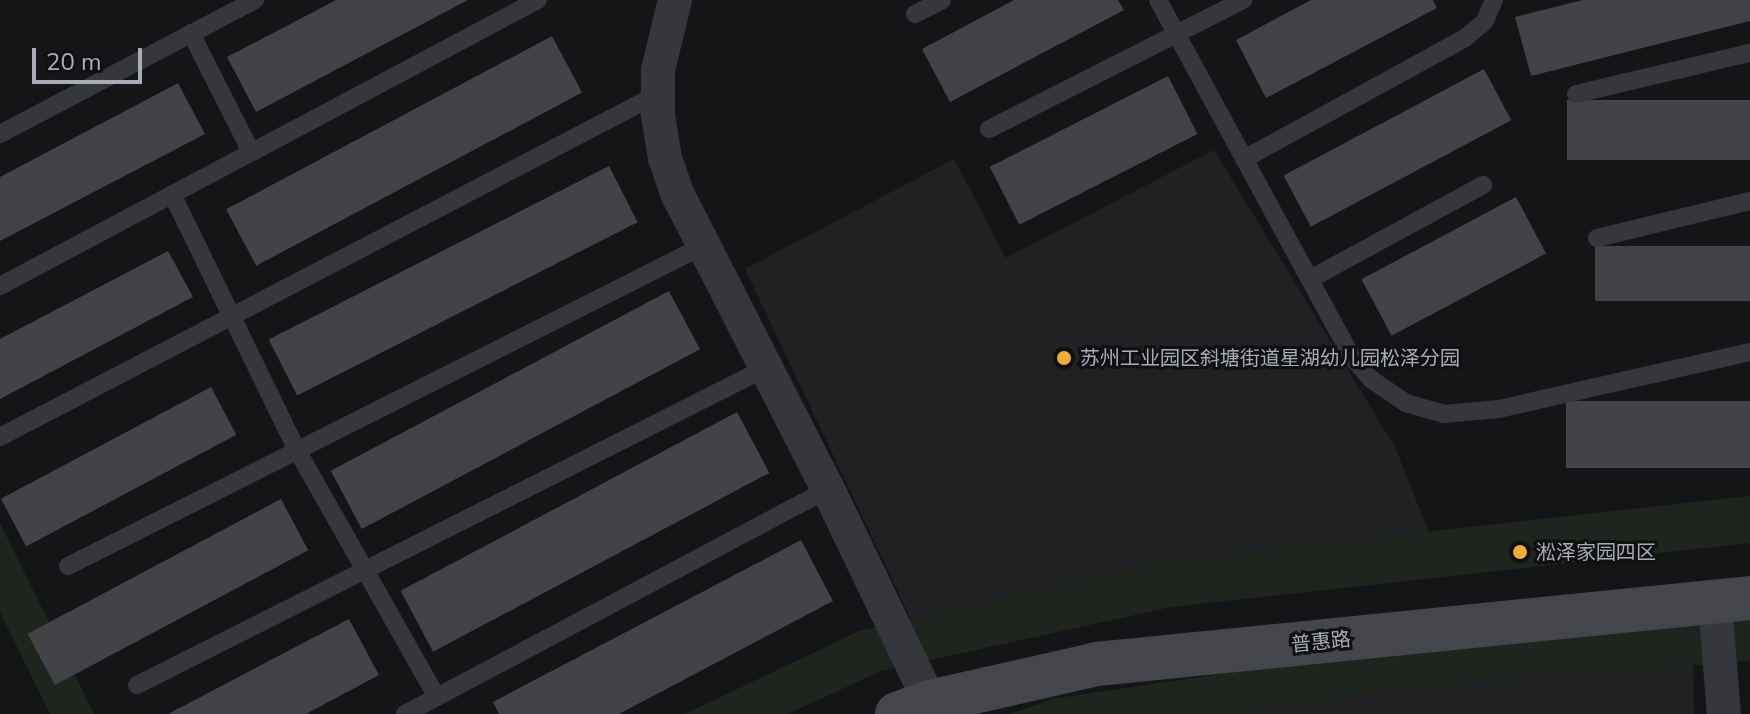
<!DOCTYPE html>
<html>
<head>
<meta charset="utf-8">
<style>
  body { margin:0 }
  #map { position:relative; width:1750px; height:714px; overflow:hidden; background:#151517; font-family:"Nunito Sans","Noto Sans SC",sans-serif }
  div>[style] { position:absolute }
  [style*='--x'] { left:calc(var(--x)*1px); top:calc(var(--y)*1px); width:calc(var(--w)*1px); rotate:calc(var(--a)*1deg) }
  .built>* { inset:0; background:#212124 }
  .green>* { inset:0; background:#1d251e }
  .building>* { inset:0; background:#424247; transform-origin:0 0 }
  .service>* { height:18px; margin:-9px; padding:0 9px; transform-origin:9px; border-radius:9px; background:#36373c }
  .minor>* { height:34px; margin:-17px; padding:0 17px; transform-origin:17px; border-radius:17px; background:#36373c }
  .secondary>* { height:44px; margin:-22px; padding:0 22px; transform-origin:22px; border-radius:22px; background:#44464c }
  .dots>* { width:22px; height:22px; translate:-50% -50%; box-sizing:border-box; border:4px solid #101012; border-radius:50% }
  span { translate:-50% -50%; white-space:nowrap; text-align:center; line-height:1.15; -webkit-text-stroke:6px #101012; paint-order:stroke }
  .poi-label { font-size:20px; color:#a8acb7 }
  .left { translate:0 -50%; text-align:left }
  .street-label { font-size:20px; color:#a8acb7 }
  .scale { position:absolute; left:32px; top:48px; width:110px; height:36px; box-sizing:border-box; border:4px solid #a8acb7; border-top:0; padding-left:10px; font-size:24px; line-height:28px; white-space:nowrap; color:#a8acb7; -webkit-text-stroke:6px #101012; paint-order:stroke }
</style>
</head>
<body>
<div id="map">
  <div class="built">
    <div style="clip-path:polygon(1214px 150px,1395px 447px,1439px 558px,918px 634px,745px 269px,954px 159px,1006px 258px)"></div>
    <div style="clip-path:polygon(1693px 648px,1694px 714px,1137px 714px)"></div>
  </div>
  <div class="green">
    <div style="clip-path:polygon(1750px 496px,1750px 543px,1171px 607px,881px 671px,788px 714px,685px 714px,859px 631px,1163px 561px)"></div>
    <div style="clip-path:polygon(0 523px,94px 714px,50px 714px,0 612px)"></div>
    <div style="clip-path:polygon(1750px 617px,1750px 661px,1433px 685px,1237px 714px,1009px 714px,1057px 698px,1329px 658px)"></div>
  </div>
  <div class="building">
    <div style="clip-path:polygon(336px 0,468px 0,256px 112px,227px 57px)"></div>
    <div style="clip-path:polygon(1014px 0,1118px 0,1124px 10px,950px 102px,922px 49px)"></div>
    <div style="clip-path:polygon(1311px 0,1433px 0,1437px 8px,1266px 98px,1236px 40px)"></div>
    <div style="clip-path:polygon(1583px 0,1750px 0,1750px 21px,1531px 76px,1515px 17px)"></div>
    <div style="left:552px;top:36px;width:64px;height:369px;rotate:62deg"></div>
    <div style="left:1484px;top:69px;width:58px;height:227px;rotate:62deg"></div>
    <div style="left:1168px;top:76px;width:65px;height:200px;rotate:63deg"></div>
    <div style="clip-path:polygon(178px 83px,205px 134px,0 241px,0 177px)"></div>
    <div style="left:1750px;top:100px;width:60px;height:183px;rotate:90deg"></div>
    <div style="left:609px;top:166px;width:63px;height:382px;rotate:63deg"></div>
    <div style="left:1516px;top:197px;width:64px;height:175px;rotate:62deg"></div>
    <div style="left:1750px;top:246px;width:55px;height:155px;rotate:90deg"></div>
    <div style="clip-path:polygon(168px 251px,193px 297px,0 399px,0 339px)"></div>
    <div style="left:669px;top:291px;width:66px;height:383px;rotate:62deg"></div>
    <div style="left:211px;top:387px;width:54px;height:238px;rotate:62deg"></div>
    <div style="left:1750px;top:401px;width:67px;height:184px;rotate:90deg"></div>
    <div style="left:737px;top:412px;width:69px;height:381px;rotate:62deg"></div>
    <div style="left:281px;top:499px;width:58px;height:287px;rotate:62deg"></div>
    <div style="clip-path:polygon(801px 540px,833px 601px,619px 714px,499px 714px,493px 702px)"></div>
    <div style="clip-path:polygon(349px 619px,379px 675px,306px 714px,168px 714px)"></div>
  </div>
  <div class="service">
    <div style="--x:1158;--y:0;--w:405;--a:61.5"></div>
    <div style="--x:1351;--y:356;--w:32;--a:49"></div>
    <div style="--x:1372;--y:380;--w:41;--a:34.1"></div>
    <div style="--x:1406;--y:403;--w:40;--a:16"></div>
    <div style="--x:1444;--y:414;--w:55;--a:-5.2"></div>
    <div style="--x:1499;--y:409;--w:257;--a:-12.8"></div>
    <div style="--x:915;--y:14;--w:30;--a:-27"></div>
    <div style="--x:191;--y:33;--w:133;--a:63.2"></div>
    <div style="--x:1576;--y:94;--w:179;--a:-13.3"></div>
    <div style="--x:989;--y:129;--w:285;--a:-26.9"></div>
    <div style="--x:0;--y:134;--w:288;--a:-27.7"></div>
    <div style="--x:1244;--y:159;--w:252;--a:-28.7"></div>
    <div style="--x:1465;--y:38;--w:26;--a:-40"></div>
    <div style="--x:1485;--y:21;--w:23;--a:-67"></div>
    <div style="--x:172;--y:194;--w:285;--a:64"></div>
    <div style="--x:297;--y:450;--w:284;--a:60.5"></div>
    <div style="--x:1597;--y:238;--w:157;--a:-13.6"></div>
    <div style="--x:1310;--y:279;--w:197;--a:-28.5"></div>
    <div style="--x:0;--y:286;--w:609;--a:-28"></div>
    <div style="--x:0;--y:437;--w:742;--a:-27.53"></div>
    <div style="--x:68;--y:566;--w:711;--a:-26.75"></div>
    <div style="--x:137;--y:685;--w:704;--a:-26.75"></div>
    <div style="--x:405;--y:714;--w:479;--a:-28"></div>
  </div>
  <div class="minor">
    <div style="--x:675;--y:0;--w:72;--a:103.7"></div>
    <div style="--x:658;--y:70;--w:45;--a:90"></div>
    <div style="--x:658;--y:115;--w:44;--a:80.8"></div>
    <div style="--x:665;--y:158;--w:39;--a:71"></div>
    <div style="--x:678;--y:195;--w:330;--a:63"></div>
    <div style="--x:828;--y:489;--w:236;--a:64.4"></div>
    <div style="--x:1715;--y:603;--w:111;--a:85.4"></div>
  </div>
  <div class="secondary">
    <div style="--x:897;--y:714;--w:35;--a:-20"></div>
    <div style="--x:930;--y:702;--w:171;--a:-12.8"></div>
    <div style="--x:1097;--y:664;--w:656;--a:-5.77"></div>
  </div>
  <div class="dots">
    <div style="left:1064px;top:358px;background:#ecae38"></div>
    <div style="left:1520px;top:552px;background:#ecae38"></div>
  </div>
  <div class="poi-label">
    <span class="left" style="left:1080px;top:358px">苏州工业园区斜塘街道星湖幼儿园松泽分园</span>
    <span class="left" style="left:1536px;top:552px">淞泽家园四区</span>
  </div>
  <div class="street-label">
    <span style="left:1321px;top:642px;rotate:-6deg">普惠路</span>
  </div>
  <div class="scale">20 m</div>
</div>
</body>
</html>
